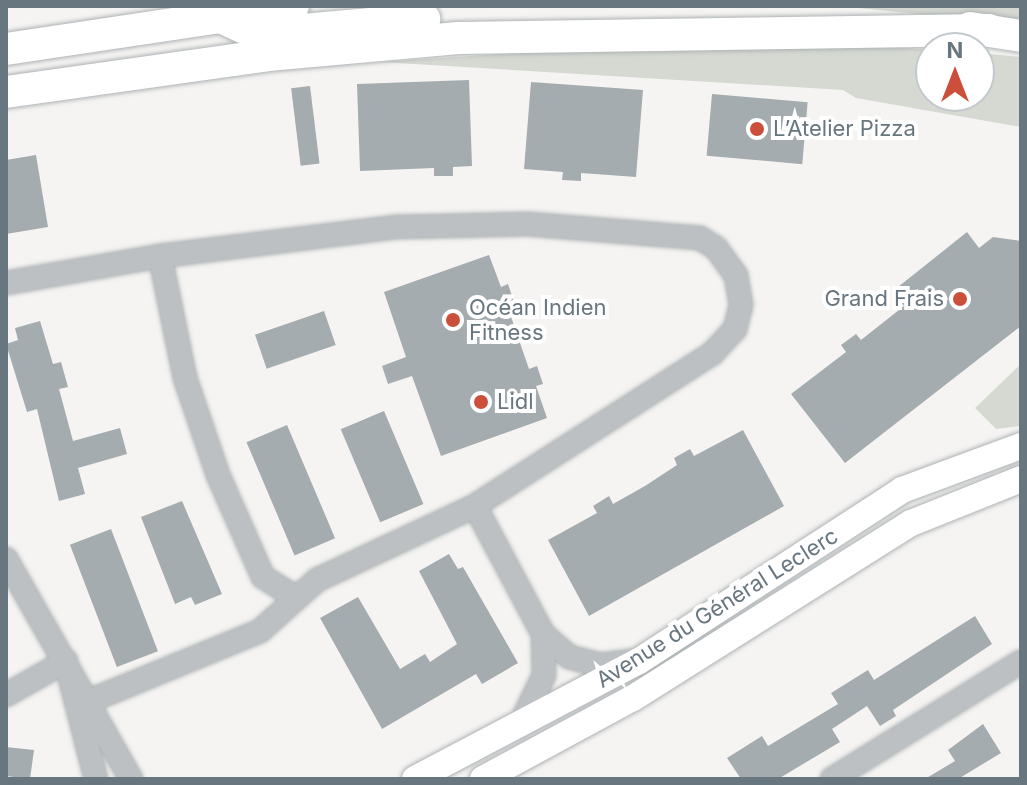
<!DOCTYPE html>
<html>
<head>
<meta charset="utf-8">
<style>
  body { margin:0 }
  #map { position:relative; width:1027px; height:785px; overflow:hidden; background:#f5f4f2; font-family:Inter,sans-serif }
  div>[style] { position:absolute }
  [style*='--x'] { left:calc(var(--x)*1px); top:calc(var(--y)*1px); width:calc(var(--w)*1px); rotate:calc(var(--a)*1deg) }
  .green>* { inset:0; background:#d5d9d1 }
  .building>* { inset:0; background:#a4acb0; transform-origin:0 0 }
  .roads { filter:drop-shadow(0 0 2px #aeb3b5) drop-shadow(0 0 2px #aeb3b5) }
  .minor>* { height:22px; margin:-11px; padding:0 11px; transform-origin:11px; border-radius:11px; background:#bcc0c3 }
  .major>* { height:26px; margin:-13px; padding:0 13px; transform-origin:13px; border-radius:13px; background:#fff }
  .highway>* { height:32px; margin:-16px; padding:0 16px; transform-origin:16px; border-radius:16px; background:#fff }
  .dots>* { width:22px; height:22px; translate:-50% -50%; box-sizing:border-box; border:4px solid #fff; border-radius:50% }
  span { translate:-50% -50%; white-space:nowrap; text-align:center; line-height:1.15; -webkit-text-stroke:8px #fff; paint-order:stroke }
  .poi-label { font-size:22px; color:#68777f }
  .left { translate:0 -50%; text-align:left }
  .right { translate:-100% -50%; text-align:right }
  .street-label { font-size:22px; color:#68777f }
  .frame { position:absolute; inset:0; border:8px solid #68777f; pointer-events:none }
  .north { position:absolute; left:915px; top:32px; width:80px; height:80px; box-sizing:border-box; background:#fff; border:2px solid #c3c9cc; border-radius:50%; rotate:0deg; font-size:22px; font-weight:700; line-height:32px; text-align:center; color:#68777f }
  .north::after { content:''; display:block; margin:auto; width:28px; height:36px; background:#cb4f3b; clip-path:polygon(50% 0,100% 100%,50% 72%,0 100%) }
</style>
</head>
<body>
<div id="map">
  <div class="green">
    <div style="clip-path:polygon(838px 6px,1021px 6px,1021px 25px,998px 22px)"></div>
    <div style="clip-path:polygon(858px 44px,931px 50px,931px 96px,979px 96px,979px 53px,1021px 57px,1021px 127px,856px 98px,843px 90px,381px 62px,636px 45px)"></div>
    <div style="clip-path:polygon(1021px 364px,1021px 426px,996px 429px,975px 408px)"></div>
  </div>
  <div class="building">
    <div style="clip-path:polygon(469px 80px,472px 166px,453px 167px,453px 176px,434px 176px,434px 168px,360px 171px,357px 84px)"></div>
    <div style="clip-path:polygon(531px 82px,643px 90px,636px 177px,581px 173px,581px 181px,562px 180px,563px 172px,524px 169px)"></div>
    <div style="left:310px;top:86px;width:78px;height:19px;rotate:83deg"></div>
    <div style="left:712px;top:94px;width:96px;height:62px;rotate:5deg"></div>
    <div style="clip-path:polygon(36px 155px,48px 227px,6px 234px,6px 160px)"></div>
    <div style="clip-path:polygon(967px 232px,979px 248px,993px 237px,1021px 241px,1021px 326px,845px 463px,791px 394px,846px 352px,841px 345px,856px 334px,861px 340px,904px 306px,893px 291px)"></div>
    <div style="clip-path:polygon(489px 255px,501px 287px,508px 284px,514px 302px,507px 305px,529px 369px,537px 366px,543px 384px,536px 386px,547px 418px,441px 456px,412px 376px,388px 384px,382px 366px,406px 357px,384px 292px)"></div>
    <div style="left:324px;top:311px;width:36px;height:73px;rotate:71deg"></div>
    <div style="clip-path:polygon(40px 321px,53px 364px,61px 362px,68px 387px,59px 389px,73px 441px,120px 428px,127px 454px,78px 468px,85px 494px,59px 501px,37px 409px,27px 412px,6px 344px,18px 340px,15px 328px)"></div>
    <div style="left:384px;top:411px;width:101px;height:47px;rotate:67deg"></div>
    <div style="left:287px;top:425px;width:123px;height:44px;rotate:67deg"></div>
    <div style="clip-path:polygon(743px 430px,784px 506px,589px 616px,548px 540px,597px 513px,593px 506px,609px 496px,613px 504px,645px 486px,677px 465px,674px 458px,690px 449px,694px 456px)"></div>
    <div style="clip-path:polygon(182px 501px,222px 594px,195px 605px,191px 597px,175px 604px,141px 517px)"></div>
    <div style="left:111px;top:529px;width:131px;height:44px;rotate:69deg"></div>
    <div style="clip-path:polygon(449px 554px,458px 569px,463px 567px,518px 663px,482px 684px,476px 674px,382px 729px,320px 618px,358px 597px,400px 669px,425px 654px,430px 662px,457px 644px,419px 571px)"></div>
    <div style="clip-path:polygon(975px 616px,992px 644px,893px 710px,896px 716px,880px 726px,867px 706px,832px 729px,840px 742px,778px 779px,741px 779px,727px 758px,762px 736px,768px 746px,838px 704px,831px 693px,868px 670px,874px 680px)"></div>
    <div style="clip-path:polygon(983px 724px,1001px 753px,958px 779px,925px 779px,955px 761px,948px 750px)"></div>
    <div style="clip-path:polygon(6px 747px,34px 750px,30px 779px,6px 776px)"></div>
  </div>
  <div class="roads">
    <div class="minor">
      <div style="--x:160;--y:256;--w:125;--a:78.4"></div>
      <div style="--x:185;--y:378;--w:102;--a:71.2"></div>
      <div style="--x:218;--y:475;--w:111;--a:66.2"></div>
      <div style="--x:263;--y:577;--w:38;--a:32"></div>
      <div style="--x:6;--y:283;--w:156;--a:-9.9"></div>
      <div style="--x:160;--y:256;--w:239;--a:-7"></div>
      <div style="--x:397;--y:227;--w:130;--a:-1.3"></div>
      <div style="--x:527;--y:224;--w:174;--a:4.6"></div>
      <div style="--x:700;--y:238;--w:19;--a:32"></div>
      <div style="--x:716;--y:248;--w:34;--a:54"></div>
      <div style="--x:736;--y:276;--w:29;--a:80"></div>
      <div style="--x:741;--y:305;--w:25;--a:104"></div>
      <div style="--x:735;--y:329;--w:33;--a:133"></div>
      <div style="--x:713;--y:353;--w:283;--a:147.3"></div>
      <div style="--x:475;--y:506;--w:174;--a:154.9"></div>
      <div style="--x:317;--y:580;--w:76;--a:138.2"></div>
      <div style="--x:260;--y:631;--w:182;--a:157.7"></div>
      <div style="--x:475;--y:506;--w:145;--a:62"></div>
      <div style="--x:543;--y:634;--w:35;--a:41"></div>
      <div style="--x:569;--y:657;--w:32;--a:14"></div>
      <div style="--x:600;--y:665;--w:35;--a:-7"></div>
      <div style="--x:6;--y:559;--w:253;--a:60.4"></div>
      <div style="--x:70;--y:678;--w:104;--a:75.6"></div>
      <div style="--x:6;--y:695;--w:69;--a:-29.5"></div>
      <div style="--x:519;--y:727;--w:58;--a:-64.3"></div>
      <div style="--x:544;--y:675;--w:41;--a:-91.4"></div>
      <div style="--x:832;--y:779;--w:222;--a:-31.8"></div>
    </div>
    <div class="major">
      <div style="--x:415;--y:779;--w:253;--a:-27.8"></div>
      <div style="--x:639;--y:661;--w:314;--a:-33"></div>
      <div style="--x:902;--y:490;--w:127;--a:-20.3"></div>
      <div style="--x:483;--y:779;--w:170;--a:-28.4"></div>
      <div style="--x:633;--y:698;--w:328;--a:-32.2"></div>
      <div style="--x:911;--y:523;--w:118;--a:-21.8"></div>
    </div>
    <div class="highway">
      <div style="--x:223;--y:18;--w:38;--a:25"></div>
      <div style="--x:257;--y:34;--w:168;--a:-5.1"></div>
      <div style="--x:970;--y:28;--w:52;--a:8.9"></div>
      <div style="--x:6;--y:49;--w:290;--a:-8.5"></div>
      <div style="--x:6;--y:92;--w:265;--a:-8"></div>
      <div style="--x:268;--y:55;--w:191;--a:-5.1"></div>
      <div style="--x:458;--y:38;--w:531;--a:-0.86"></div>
    </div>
  </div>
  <div class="dots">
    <div style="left:757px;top:129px;background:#cb4f3b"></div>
    <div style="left:960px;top:299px;background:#cb4f3b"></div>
    <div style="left:453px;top:320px;background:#cb4f3b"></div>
    <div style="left:481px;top:402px;background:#cb4f3b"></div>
  </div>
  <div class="poi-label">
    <span class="left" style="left:773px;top:129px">L’Atelier Pizza</span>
    <span class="right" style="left:944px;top:299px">Grand Frais</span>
    <span class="left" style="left:469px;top:320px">Océan Indien<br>Fitness</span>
    <span class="left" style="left:497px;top:402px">Lidl</span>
  </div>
  <div class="street-label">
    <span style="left:717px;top:608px;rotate:-32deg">Avenue du Général Leclerc</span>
  </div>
  <div class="frame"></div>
  <div class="north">N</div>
</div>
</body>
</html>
